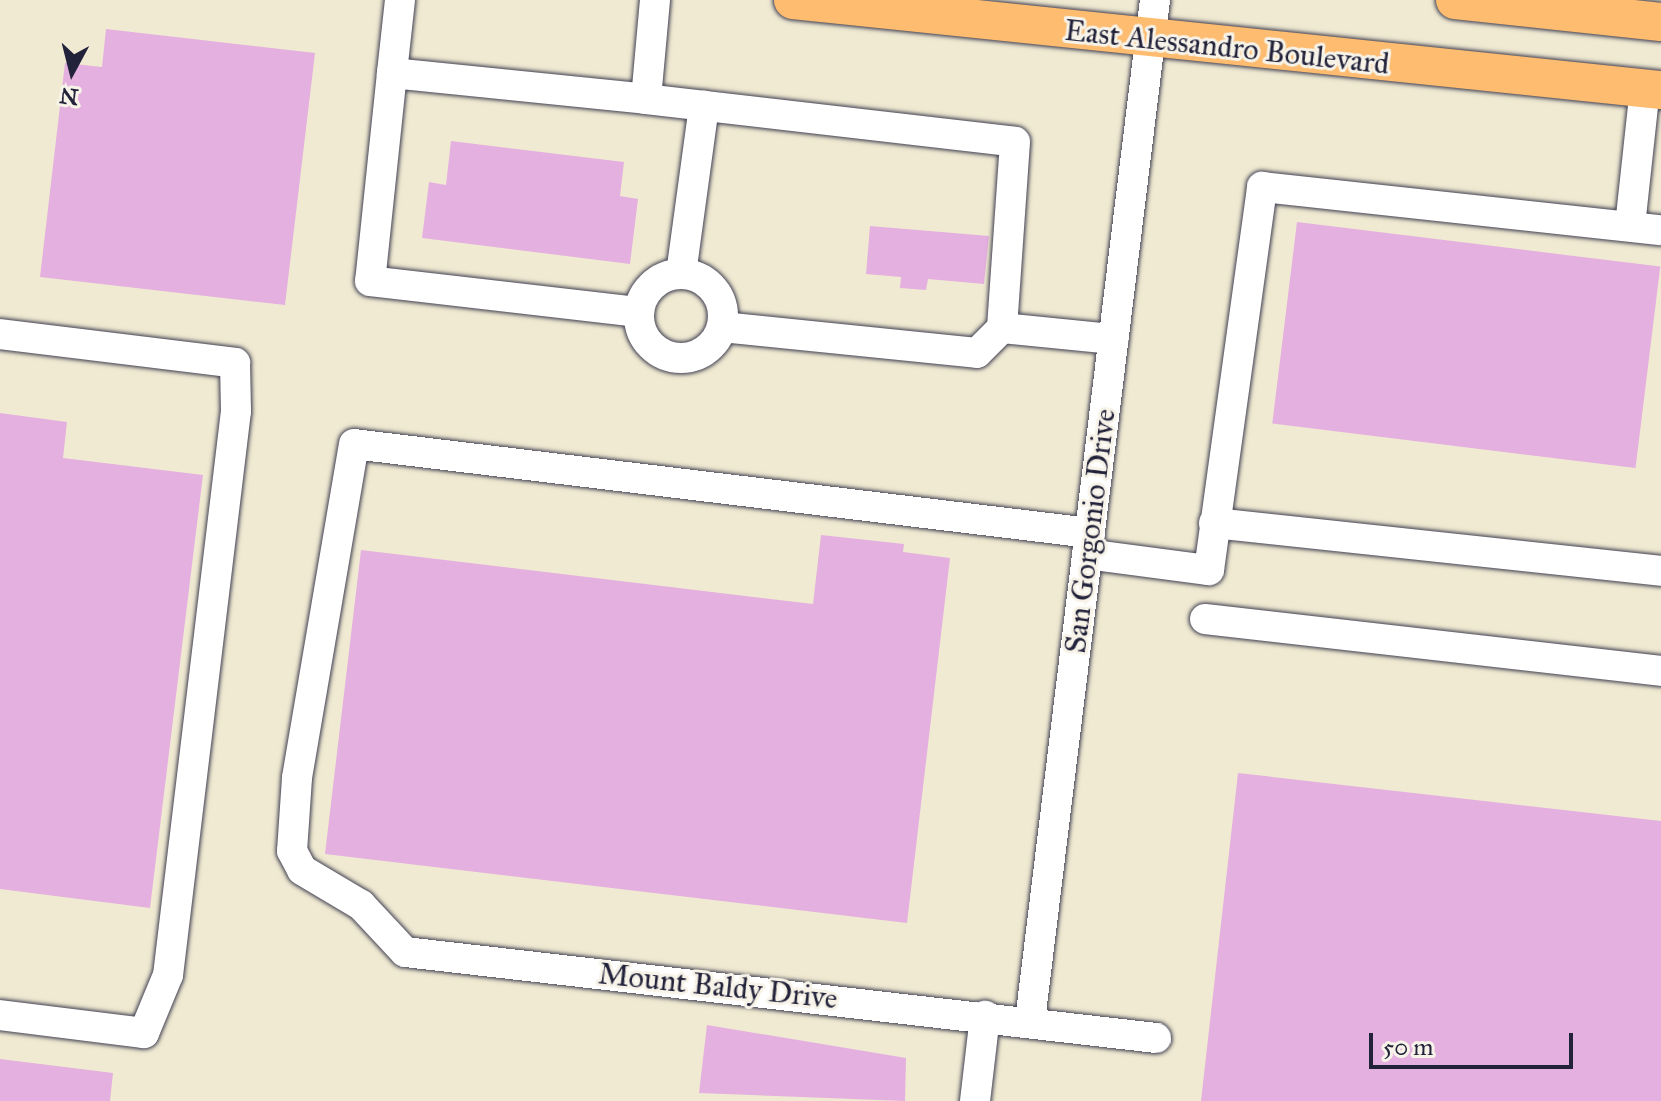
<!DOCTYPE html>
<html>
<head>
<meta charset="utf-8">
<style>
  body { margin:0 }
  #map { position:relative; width:1661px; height:1101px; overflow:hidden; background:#f0ead2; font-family:"IM FELL Great Primer",serif }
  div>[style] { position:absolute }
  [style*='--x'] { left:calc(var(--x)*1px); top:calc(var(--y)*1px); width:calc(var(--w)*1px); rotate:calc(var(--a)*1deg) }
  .building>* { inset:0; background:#e4b0df; transform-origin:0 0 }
  .roads { filter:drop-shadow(0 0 2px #414052) drop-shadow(0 0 2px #414052) }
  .minor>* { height:30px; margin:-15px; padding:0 15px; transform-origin:15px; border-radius:15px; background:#fff }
  .minor>.ring { margin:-15px; padding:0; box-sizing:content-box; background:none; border:30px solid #fff; border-radius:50% }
  .major>* { height:38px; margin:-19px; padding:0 19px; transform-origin:19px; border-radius:19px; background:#fdbc70 }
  span { translate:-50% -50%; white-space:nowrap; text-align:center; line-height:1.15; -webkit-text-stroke:6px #f7f3e8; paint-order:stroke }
  .street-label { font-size:30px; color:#22223b }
  .north { position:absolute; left:32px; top:32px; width:80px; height:80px; -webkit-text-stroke:6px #f7f3e8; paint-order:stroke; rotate:187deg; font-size:22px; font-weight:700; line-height:32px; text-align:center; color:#22223b }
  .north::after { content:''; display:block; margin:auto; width:28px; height:36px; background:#22223b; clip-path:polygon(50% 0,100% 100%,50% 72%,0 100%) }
  .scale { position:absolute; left:1369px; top:1033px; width:204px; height:36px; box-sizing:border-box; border:4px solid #22223b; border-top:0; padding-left:10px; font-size:24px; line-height:28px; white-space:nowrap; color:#22223b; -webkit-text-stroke:6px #f7f3e8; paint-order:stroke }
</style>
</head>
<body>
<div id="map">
  <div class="building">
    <div style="clip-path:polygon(106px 29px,315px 53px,285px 305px,40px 277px,65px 63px,102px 67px)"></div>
    <div style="clip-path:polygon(451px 141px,624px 162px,620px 196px,638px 199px,630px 264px,422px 238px,429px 182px,446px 185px)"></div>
    <div style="left:1297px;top:222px;width:366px;height:203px;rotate:7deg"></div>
    <div style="clip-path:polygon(870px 226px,989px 236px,984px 284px,928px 279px,926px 290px,900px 288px,901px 277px,866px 274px)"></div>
    <div style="clip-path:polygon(0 413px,67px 422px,63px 458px,203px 475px,150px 908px,0 889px)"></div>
    <div style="clip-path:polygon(821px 535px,904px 544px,903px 552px,950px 558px,907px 923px,325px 854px,361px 550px,813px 604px)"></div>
    <div style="clip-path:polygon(1238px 773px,1661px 821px,1661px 1101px,1201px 1101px)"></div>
    <div style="clip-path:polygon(707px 1025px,906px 1058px,905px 1101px,699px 1093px)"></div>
    <div style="clip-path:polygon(0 1059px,113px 1073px,110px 1101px,0 1101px)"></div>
  </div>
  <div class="roads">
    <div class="minor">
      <div style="--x:400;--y:0;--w:73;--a:96.3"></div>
      <div style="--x:392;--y:73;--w:255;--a:5.8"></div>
      <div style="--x:655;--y:0;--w:99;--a:95.2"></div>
      <div style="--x:646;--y:99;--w:371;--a:6.6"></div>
      <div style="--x:1015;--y:142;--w:186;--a:94"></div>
      <div style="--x:1002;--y:328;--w:112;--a:5.7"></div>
      <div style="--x:392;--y:73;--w:209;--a:96"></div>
      <div style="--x:370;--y:281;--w:271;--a:6.6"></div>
      <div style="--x:1630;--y:226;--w:139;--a:-83.8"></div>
      <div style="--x:681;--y:274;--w:170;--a:-82.2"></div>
      <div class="ring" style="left:639px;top:274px;width:54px;height:54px"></div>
      <div style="--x:722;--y:327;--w:256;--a:5.8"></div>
      <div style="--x:977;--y:353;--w:35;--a:-45"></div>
      <div style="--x:0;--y:334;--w:237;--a:7"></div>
      <div style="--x:235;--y:363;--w:48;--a:88.8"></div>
      <div style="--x:236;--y:411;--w:568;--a:96.87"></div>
      <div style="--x:168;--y:975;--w:63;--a:112.5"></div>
      <div style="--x:144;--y:1033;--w:145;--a:-172.9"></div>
      <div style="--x:1214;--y:523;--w:450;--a:6.1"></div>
      <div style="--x:1090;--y:533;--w:741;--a:-173.11"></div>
      <div style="--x:354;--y:444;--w:339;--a:99.7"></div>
      <div style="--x:297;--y:778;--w:73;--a:93.9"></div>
      <div style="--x:292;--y:851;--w:21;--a:62"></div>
      <div style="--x:302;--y:870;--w:69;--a:30.7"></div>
      <div style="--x:361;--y:905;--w:64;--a:46.9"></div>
      <div style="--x:405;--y:952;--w:756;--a:6.53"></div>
      <div style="--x:1087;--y:554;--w:123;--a:7.5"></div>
      <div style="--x:1209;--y:570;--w:387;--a:-82.1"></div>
      <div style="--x:1262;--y:187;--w:401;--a:6.2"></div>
      <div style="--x:1205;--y:619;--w:459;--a:6.5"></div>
      <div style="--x:1030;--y:1021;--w:1029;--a:-83.02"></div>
      <div style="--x:975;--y:1101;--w:86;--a:-83.3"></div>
    </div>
    <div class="major">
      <div style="--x:793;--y:0;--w:873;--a:5.92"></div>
      <div style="--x:1455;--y:0;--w:207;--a:6.1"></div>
    </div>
  </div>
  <div class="street-label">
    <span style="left:1227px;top:47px;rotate:6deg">East Alessandro Boulevard</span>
    <span style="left:1090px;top:531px;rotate:-83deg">San Gorgonio Drive</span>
    <span style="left:718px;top:986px;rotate:6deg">Mount Baldy Drive</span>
  </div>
  <div class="north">N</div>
  <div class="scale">50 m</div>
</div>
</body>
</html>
